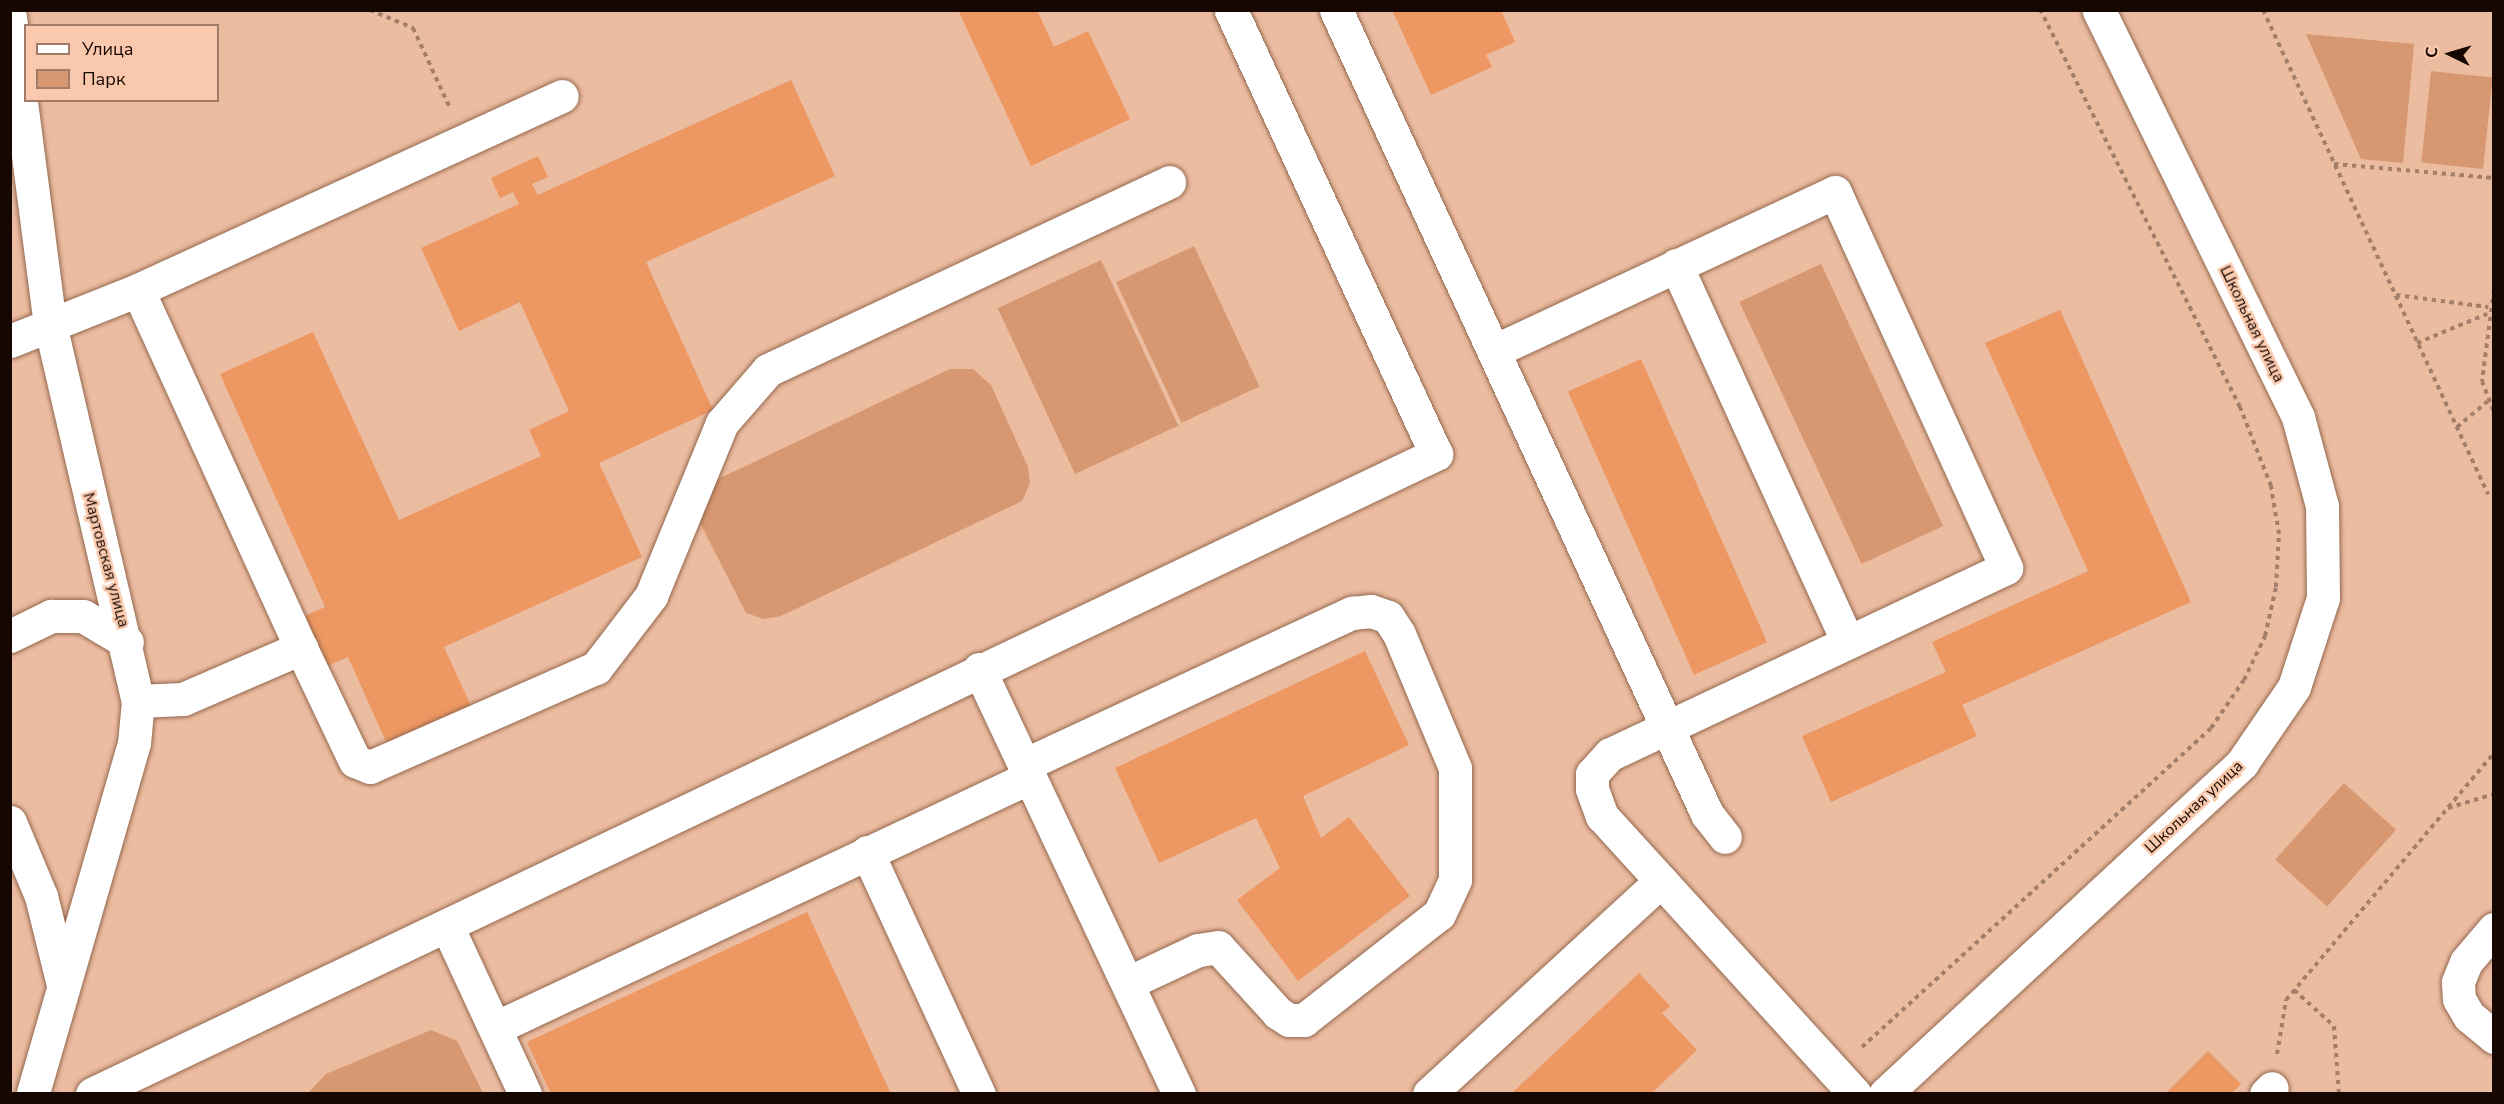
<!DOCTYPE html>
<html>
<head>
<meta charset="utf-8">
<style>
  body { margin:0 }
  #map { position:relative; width:2504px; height:1104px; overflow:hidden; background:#ecbca1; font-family:"Nunito Sans",sans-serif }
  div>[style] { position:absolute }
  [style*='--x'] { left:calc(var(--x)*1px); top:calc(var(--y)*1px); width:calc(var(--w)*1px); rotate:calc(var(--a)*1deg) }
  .green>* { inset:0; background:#d79771; transform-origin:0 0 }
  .building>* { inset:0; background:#ed9762; transform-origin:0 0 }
  .path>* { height:4px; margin-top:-2px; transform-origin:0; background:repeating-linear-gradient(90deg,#a37e6a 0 4.5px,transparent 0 9px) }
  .roads { filter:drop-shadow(0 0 2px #93684e) drop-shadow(0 0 2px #93684e) }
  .minor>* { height:33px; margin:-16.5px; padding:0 16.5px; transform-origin:16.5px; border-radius:16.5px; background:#fff }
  span { translate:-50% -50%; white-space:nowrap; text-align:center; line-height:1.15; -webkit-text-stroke:5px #fac9ad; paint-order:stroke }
  .street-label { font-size:16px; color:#160701 }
  .frame { position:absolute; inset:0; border:12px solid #160701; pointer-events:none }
  .legend { position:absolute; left:24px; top:24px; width:195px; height:78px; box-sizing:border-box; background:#fac9ad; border:2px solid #9f7b68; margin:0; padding:8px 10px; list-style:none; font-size:18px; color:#160701 }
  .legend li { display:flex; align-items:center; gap:12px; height:30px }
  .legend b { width:30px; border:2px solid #9f7b68 }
  .north { position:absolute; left:2420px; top:24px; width:60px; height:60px; -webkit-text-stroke:4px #fac9ad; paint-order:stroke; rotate:275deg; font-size:16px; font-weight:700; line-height:24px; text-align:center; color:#160701 }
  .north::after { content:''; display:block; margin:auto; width:21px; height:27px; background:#160701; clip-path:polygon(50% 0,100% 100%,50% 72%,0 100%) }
</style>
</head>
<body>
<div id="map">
  <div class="green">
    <div style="clip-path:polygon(2306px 34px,2414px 44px,2403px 163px,2361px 159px)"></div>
    <div style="left:2431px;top:71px;width:62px;height:92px;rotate:6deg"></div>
    <div style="left:1194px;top:246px;width:155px;height:86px;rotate:65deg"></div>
    <div style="left:1101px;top:260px;width:183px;height:114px;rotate:65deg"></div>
    <div style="left:1821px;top:264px;width:289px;height:90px;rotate:65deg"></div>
    <div style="clip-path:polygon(950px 369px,973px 369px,991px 385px,1028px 467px,1030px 483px,1022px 501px,781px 616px,764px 619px,746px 613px,698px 519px,714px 481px)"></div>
    <div style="left:2344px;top:783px;width:70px;height:103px;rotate:42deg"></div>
    <div style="clip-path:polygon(431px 1030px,457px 1041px,483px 1093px,308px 1093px,326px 1074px)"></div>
  </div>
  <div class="building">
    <div style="clip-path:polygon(958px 10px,1037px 10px,1054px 47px,1088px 31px,1130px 119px,1031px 166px)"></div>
    <div style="clip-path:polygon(1392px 10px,1501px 10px,1515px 42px,1486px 55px,1492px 67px,1431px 95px)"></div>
    <div style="clip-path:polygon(791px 80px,835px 176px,646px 262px,713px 410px,599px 463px,642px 557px,444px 647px,471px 706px,387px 744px,348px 657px,323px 668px,300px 618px,325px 607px,220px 374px,313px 332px,399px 520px,541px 456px,529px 430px,569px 411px,520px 302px,459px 331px,421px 248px,519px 204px,513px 192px,500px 198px,491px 178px,538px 156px,548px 177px,532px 184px,538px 195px)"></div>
    <div style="clip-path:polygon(2060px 310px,2191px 602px,1962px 705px,1977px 736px,1831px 802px,1802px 736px,1946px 672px,1932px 642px,2088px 571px,1985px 343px)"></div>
    <div style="left:1641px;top:359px;width:310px;height:80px;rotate:66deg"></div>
    <div style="clip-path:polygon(1365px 651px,1409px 745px,1303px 796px,1321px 838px,1349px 817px,1410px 896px,1298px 981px,1237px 900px,1280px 868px,1256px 818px,1159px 863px,1115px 768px)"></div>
    <div style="clip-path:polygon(807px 912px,891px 1094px,551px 1094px,527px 1042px)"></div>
    <div style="clip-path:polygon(1639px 973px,1670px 1006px,1662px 1013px,1697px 1050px,1651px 1094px,1511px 1094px)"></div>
    <div style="clip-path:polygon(2208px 1051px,2241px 1084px,2231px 1094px,2165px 1094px)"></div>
  </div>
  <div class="path">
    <div style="--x:370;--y:10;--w:47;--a:22.7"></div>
    <div style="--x:413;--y:28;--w:88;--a:65.2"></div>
    <div style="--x:2263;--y:10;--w:534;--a:65.07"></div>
    <div style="--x:2334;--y:164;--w:161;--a:5"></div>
    <div style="--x:2494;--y:290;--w:92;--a:97.5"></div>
    <div style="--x:2482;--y:381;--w:34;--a:69"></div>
    <div style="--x:2396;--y:295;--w:93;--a:7.4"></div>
    <div style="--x:2417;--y:343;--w:76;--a:-22.5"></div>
    <div style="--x:2457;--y:427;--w:40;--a:-40"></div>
    <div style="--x:2448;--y:808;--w:48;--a:-16.9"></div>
    <div style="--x:2294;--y:990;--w:54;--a:42"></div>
    <div style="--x:2334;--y:1026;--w:68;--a:85.8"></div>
    <div style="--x:1862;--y:1047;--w:473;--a:-42.4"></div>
    <div style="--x:2211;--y:728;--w:58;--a:-55.5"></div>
    <div style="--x:2244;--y:680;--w:49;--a:-64.5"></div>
    <div style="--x:2265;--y:636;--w:50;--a:-77.3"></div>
    <div style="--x:2276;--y:587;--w:53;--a:-86.8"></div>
    <div style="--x:2279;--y:534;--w:49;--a:-99.5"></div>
    <div style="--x:2271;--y:486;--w:85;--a:-111.4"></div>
    <div style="--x:2240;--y:407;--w:445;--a:-116.7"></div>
    <div style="--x:2277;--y:1054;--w:55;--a:-80.5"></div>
    <div style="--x:2286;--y:1000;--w:323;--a:-49.9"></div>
  </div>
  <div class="roads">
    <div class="minor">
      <div style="--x:1336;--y:10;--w:885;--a:65.23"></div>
      <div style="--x:1707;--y:814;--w:29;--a:52"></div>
      <div style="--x:10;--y:17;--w:310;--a:82.6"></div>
      <div style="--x:50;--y:324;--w:387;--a:76.9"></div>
      <div style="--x:138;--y:701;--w:42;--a:95.4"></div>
      <div style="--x:134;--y:743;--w:365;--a:106.1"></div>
      <div style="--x:1676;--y:265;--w:413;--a:65.5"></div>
      <div style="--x:10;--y:341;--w:138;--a:-21.7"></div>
      <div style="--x:138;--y:290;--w:466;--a:-24.6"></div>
      <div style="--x:1494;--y:351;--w:376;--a:-25"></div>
      <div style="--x:1835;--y:192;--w:413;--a:65.5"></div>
      <div style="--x:2006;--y:568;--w:438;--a:154.8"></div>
      <div style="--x:1610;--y:754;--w:27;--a:132"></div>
      <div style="--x:1592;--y:774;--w:15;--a:90"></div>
      <div style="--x:1592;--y:789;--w:29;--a:70"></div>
      <div style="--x:1602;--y:816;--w:376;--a:47.7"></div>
      <div style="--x:10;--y:636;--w:46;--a:-26"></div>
      <div style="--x:51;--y:616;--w:32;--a:0"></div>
      <div style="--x:83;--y:616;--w:51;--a:30.6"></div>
      <div style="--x:301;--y:648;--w:125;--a:64.5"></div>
      <div style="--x:355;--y:761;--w:16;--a:22"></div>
      <div style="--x:370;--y:767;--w:247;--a:-23.7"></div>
      <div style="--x:596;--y:668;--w:91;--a:-52.6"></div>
      <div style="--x:651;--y:596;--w:187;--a:-67.7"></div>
      <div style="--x:722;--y:423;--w:70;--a:-49"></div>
      <div style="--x:768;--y:370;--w:443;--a:-25.1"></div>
      <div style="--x:979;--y:669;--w:470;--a:64.8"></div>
      <div style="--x:138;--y:701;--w:45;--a:-2.5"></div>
      <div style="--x:183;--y:699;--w:129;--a:-23.4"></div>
      <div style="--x:301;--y:648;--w:393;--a:-114.5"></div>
      <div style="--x:1024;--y:765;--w:362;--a:-24.9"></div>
      <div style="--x:1352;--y:613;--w:19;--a:-6"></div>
      <div style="--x:1371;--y:611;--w:18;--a:19"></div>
      <div style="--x:1388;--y:617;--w:20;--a:57"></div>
      <div style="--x:1399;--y:634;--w:145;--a:67.3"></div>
      <div style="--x:1455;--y:768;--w:112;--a:90"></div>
      <div style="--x:1455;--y:880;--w:38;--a:115"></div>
      <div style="--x:1439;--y:914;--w:172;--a:141.9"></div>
      <div style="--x:1304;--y:1020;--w:15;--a:180"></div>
      <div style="--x:1289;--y:1020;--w:13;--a:-148"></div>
      <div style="--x:1278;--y:1013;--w:89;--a:-132.3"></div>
      <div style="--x:1218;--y:947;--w:20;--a:171"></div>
      <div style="--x:1198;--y:950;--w:77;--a:154.8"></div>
      <div style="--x:10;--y:822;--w:80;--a:67.3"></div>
      <div style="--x:41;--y:896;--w:88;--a:76.1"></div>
      <div style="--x:867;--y:852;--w:267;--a:65.2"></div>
      <div style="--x:448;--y:928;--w:183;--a:65.1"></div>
      <div style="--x:2494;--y:929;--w:43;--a:130.3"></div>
      <div style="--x:2466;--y:962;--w:22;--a:112"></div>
      <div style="--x:2458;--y:982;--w:17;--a:87"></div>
      <div style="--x:2459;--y:999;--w:20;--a:60"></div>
      <div style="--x:2469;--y:1016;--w:33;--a:40"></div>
      <div style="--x:495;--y:1028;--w:591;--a:-25.13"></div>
      <div style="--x:92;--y:1094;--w:1489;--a:-25.46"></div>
      <div style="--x:1436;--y:454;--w:489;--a:-114.8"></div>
      <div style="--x:1429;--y:1094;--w:315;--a:-42.6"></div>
      <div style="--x:1885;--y:1094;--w:487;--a:-42.8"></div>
      <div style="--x:2242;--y:763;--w:92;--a:-55.6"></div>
      <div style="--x:2294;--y:687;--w:94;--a:-72"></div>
      <div style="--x:2323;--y:598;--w:92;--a:-90.6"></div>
      <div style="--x:2322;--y:506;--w:92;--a:-105.1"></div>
      <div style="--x:2298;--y:417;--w:453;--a:-116.1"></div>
      <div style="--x:2266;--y:1094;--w:8;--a:-45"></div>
    </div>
  </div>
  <div class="street-label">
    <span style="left:2252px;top:324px;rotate:64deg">Школьная улица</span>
    <span style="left:106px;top:560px;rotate:75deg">Мартовская улица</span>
    <span style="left:2194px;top:807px;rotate:-43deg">Школьная улица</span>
  </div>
  <div class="frame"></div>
  <ul class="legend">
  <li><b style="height:8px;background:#fff"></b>Улица</li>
  <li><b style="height:16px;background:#d79771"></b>Парк</li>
  </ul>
  <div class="north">С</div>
</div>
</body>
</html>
